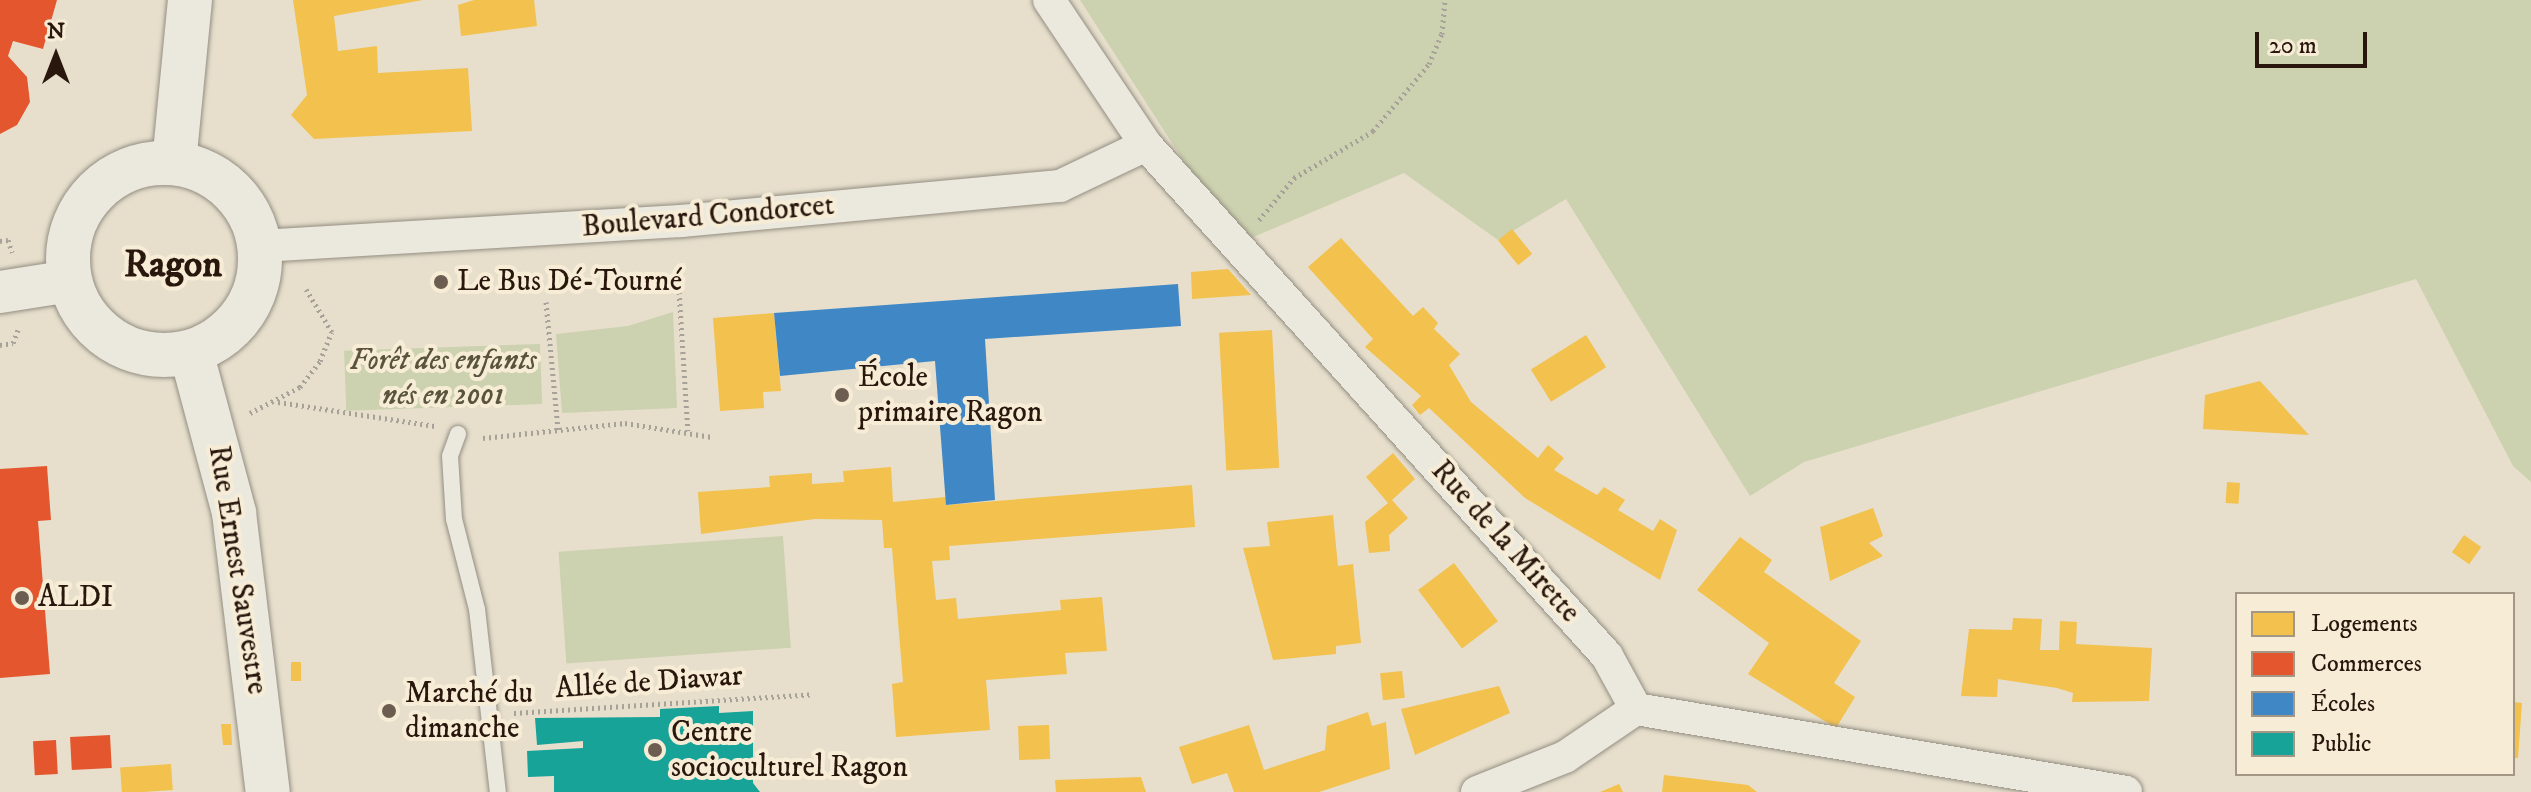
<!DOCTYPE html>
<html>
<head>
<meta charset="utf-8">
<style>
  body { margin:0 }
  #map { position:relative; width:2531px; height:792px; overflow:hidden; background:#e7dfcc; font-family:"IM FELL DW Pica",serif }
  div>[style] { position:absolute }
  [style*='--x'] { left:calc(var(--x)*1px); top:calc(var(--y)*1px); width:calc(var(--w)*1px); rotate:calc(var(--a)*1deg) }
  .green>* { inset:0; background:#ccd1af; transform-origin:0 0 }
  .homes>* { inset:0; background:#f2c14e; transform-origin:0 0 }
  .shops>* { inset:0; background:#e4572e; transform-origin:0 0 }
  .schools>* { inset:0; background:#3f88c5 }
  .public>* { inset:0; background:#17a398 }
  .path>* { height:5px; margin-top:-2.5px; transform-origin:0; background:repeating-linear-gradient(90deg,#a6a199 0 2px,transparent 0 6px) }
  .roads { filter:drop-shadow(0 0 2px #948e82) drop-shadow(0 0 2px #948e82) }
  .service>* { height:16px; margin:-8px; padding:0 8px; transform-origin:8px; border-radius:8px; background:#ebe8de }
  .minor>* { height:32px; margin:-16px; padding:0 16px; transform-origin:16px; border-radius:16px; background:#ebe8de }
  .tertiary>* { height:42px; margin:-21px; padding:0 21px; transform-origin:21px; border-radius:21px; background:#ebe8de }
  .secondary>* { height:44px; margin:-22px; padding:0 22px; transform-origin:22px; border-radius:22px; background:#ebe8de }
  .secondary>.ring { margin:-22px; padding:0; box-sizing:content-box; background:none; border:44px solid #ebe8de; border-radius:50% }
  .dots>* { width:22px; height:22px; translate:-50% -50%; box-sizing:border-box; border:4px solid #f7edd6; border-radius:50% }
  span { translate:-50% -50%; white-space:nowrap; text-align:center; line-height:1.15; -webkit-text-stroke:8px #f7edd6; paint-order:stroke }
  .street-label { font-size:30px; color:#29170d }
  .poi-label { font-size:30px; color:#29170d }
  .left { translate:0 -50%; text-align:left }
  .park-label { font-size:30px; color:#5a543d; font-style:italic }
  .district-label { font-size:38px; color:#29170d; font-weight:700 }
  .legend { position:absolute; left:2235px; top:592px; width:280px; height:184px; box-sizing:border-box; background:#f7edd6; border:2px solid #a59786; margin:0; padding:10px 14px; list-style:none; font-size:24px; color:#29170d }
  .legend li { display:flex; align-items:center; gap:16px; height:40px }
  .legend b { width:40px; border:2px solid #a59786 }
  .north { position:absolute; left:16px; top:16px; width:80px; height:80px; -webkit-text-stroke:6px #f7edd6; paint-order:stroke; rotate:0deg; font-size:22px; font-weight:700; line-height:32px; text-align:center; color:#29170d }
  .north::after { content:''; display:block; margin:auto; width:28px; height:36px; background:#29170d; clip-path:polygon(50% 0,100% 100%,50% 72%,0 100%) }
  .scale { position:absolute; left:2255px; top:32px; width:112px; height:36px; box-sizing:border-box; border:4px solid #29170d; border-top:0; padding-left:10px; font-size:24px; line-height:28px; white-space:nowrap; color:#29170d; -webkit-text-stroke:6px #f7edd6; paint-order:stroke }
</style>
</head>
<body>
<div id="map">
  <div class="green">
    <div style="clip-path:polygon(1080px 0,2531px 0,2531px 482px,2513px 466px,2416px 279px,1804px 462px,1750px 496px,1566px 199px,1498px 240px,1404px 173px,1237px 244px)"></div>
    <div style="clip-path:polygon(673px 312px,677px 408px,562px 413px,556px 334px,628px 326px)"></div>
    <div style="left:540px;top:344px;width:60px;height:196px;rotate:88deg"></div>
    <div style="left:783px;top:536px;width:112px;height:225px;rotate:86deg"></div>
  </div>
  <div class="homes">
    <div style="clip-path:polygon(293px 0,423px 0,334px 16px,338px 51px,377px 46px,378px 73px,468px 68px,472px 131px,314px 139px,291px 115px,307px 95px)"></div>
    <div style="clip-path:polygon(474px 0,534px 0,537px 26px,461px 36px,458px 5px)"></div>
    <div style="left:1512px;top:229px;width:32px;height:18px;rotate:51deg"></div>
    <div style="clip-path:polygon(1341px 238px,1413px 316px,1423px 307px,1438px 323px,1434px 329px,1460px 354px,1449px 365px,1471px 402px,1538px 458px,1548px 445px,1564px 458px,1554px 470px,1597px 495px,1604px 487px,1625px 500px,1618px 510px,1653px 531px,1660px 519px,1677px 530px,1660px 580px,1525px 498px,1429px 408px,1420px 415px,1412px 405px,1421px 396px,1365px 347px,1373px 339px,1308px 267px)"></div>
    <div style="clip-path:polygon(1228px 269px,1251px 295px,1192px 299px,1191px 272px)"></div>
    <div style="clip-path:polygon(774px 313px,781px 391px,763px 392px,764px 408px,720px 411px,713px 318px)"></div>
    <div style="left:1272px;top:330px;width:138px;height:53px;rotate:87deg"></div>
    <div style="left:1586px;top:335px;width:38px;height:65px;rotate:58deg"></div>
    <div style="clip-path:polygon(2260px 381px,2309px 435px,2203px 429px,2205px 395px)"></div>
    <div style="clip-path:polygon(1393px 453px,1415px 479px,1392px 500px,1408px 518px,1389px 535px,1390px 551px,1369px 553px,1365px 522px,1388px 503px,1366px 477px)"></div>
    <div style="clip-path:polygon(891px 467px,893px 502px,946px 497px,946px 505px,1192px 485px,1195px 527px,949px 546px,950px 560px,932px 561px,936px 600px,956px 598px,958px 619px,1061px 610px,1060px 600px,1102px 597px,1107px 651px,1065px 653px,1067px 674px,986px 680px,990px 730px,896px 737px,892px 684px,903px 682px,892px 548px,884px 548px,882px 520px,815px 519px,701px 534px,698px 492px,770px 487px,769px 476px,812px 473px,812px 484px,844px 482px,843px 471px)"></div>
    <div style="left:2227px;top:482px;width:13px;height:21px;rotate:4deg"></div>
    <div style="clip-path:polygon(1873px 508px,1883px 536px,1869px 543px,1883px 556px,1830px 581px,1820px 527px)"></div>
    <div style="clip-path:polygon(1333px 515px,1338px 566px,1353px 564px,1361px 643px,1336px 646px,1336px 654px,1273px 660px,1243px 548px,1270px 546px,1267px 522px)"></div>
    <div style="left:2464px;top:535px;width:21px;height:21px;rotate:35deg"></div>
    <div style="clip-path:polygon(1740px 537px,1772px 560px,1764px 572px,1861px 641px,1834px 683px,1855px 697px,1836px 728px,1748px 674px,1769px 643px,1697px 590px)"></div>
    <div style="left:1454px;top:563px;width:73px;height:45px;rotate:53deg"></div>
    <div style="clip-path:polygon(2013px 618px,2042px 619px,2040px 650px,2059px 650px,2060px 621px,2077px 622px,2076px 644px,2152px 648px,2149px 701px,2072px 702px,2073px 693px,2057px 688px,1998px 679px,1997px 697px,1961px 696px,1969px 629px,2012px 630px)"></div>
    <div style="left:291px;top:662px;width:10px;height:19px"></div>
    <div style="left:1402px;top:671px;width:27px;height:22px;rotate:84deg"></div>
    <div style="clip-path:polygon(1499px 686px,1510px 713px,1415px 755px,1401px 709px)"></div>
    <div style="clip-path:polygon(2513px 702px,2522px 703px,2518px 758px,2513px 758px)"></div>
    <div style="clip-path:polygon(1368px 712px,1372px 726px,1386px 722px,1390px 769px,1319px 792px,1234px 792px,1227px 773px,1192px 784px,1179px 747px,1249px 725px,1264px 770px,1325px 750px,1327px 726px)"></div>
    <div style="clip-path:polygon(221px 724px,231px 724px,232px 745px,223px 745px)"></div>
    <div style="left:1049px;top:725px;width:34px;height:31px;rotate:88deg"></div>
    <div style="left:171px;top:764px;width:26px;height:51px;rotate:86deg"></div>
    <div style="clip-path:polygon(1664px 775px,1748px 785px,1757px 792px,1662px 792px)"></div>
    <div style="clip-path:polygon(1141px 777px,1146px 792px,1056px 792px,1055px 780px)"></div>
    <div style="clip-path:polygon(1619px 784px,1623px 792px,1600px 792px)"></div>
  </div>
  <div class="shops">
    <div style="clip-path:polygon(0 0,57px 0,43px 49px,13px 41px,8px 56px,27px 77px,30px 102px,17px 125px,0 134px)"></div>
    <div style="clip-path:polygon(47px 466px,51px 520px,38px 521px,50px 674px,0 678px,0 469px)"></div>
    <div style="left:110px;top:735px;width:33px;height:40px;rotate:87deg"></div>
    <div style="left:56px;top:740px;width:34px;height:23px;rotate:87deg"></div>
  </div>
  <div class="schools">
    <div style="clip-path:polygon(1178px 284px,1181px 326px,985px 339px,995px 500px,946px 505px,935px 361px,780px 376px,774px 313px)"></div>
  </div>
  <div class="public">
    <div style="clip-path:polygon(719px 706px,719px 713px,753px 711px,753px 783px,760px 792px,554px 792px,554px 776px,528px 777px,527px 751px,583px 748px,583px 741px,537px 745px,535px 718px,660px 717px,660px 709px)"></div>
  </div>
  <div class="path">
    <div style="--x:1259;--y:220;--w:55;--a:-50.2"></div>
    <div style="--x:1294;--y:178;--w:92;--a:-30.7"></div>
    <div style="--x:1373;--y:131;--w:87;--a:-50.1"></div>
    <div style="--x:1429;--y:64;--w:33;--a:-67"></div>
    <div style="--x:1442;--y:34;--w:34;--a:-85"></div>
    <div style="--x:0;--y:241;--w:8;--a:-7"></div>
    <div style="--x:8;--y:240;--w:13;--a:72"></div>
    <div style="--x:678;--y:274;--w:157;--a:86.4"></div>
    <div style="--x:546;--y:302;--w:128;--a:84.6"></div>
    <div style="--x:0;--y:345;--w:13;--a:-9"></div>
    <div style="--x:13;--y:343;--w:14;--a:-69"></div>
    <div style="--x:278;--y:402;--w:159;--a:8.7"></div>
    <div style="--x:250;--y:413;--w:56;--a:-27.5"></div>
    <div style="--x:300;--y:387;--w:33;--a:-52"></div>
    <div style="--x:320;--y:361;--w:31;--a:-68"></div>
    <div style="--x:332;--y:332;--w:50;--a:-121.2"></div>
    <div style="--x:483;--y:438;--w:143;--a:-6"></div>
    <div style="--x:625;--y:423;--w:88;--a:9.1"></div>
    <div style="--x:514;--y:713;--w:299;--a:-3.6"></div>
  </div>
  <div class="roads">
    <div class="service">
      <div style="--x:458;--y:434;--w:23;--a:110"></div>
      <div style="--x:450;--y:456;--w:63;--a:86.4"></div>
      <div style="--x:454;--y:519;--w:93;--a:75.7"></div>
      <div style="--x:477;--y:609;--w:184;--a:83.5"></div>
    </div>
    <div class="minor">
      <div style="--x:1049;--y:0;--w:174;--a:56.2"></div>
      <div style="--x:1146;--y:145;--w:688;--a:47.94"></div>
      <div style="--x:1607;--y:656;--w:60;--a:61.3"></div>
      <div style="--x:1636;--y:709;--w:497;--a:9.6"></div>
      <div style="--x:260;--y:246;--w:422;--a:-3.4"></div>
      <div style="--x:681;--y:221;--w:381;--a:-5.3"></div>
      <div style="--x:1060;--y:186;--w:95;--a:-25.5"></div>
      <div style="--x:1477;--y:792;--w:95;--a:-21.7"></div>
      <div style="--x:1565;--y:757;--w:86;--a:-34.1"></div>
    </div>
    <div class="tertiary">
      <div style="--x:0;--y:292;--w:71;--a:-8.9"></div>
    </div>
    <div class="secondary">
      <div class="ring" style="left:68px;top:163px;width:148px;height:148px"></div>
      <div style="--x:174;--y:163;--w:164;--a:-84.4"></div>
      <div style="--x:191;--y:352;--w:167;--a:75"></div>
      <div style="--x:234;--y:513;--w:281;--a:83.1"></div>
    </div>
  </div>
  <div class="dots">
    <div style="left:441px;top:282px;background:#6c5d50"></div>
    <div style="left:842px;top:395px;background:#6c5d50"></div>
    <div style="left:22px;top:598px;background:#6c5d50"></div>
    <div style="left:389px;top:711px;background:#6c5d50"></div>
    <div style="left:655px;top:750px;background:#6c5d50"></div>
  </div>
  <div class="street-label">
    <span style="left:708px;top:217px;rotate:-5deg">Boulevard Condorcet</span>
    <span style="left:1505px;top:542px;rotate:48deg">Rue de la Mirette</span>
    <span style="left:237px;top:570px;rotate:81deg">Rue Ernest Sauvestre</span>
    <span style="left:649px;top:683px;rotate:-4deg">Allée de Diawar</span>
  </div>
  <div class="poi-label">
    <span class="left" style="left:457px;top:282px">Le Bus Dé-Tourné</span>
    <span class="left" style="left:858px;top:395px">École<br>primaire Ragon</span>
    <span class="left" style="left:38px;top:598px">ALDI</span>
    <span class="left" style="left:405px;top:711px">Marché du<br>dimanche</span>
    <span class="left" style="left:671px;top:750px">Centre<br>socioculturel Ragon</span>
  </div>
  <div class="park-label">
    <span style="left:443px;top:378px">Forêt des enfants<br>nés en 2001</span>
  </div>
  <div class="district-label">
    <span style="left:173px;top:266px">Ragon</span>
  </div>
  <ul class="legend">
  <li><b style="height:22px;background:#f2c14e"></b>Logements</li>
  <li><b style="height:22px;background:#e4572e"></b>Commerces</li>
  <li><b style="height:22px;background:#3f88c5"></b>Écoles</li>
  <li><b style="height:22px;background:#17a398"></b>Public</li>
  </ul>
  <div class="north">N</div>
  <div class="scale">20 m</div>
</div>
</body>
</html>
